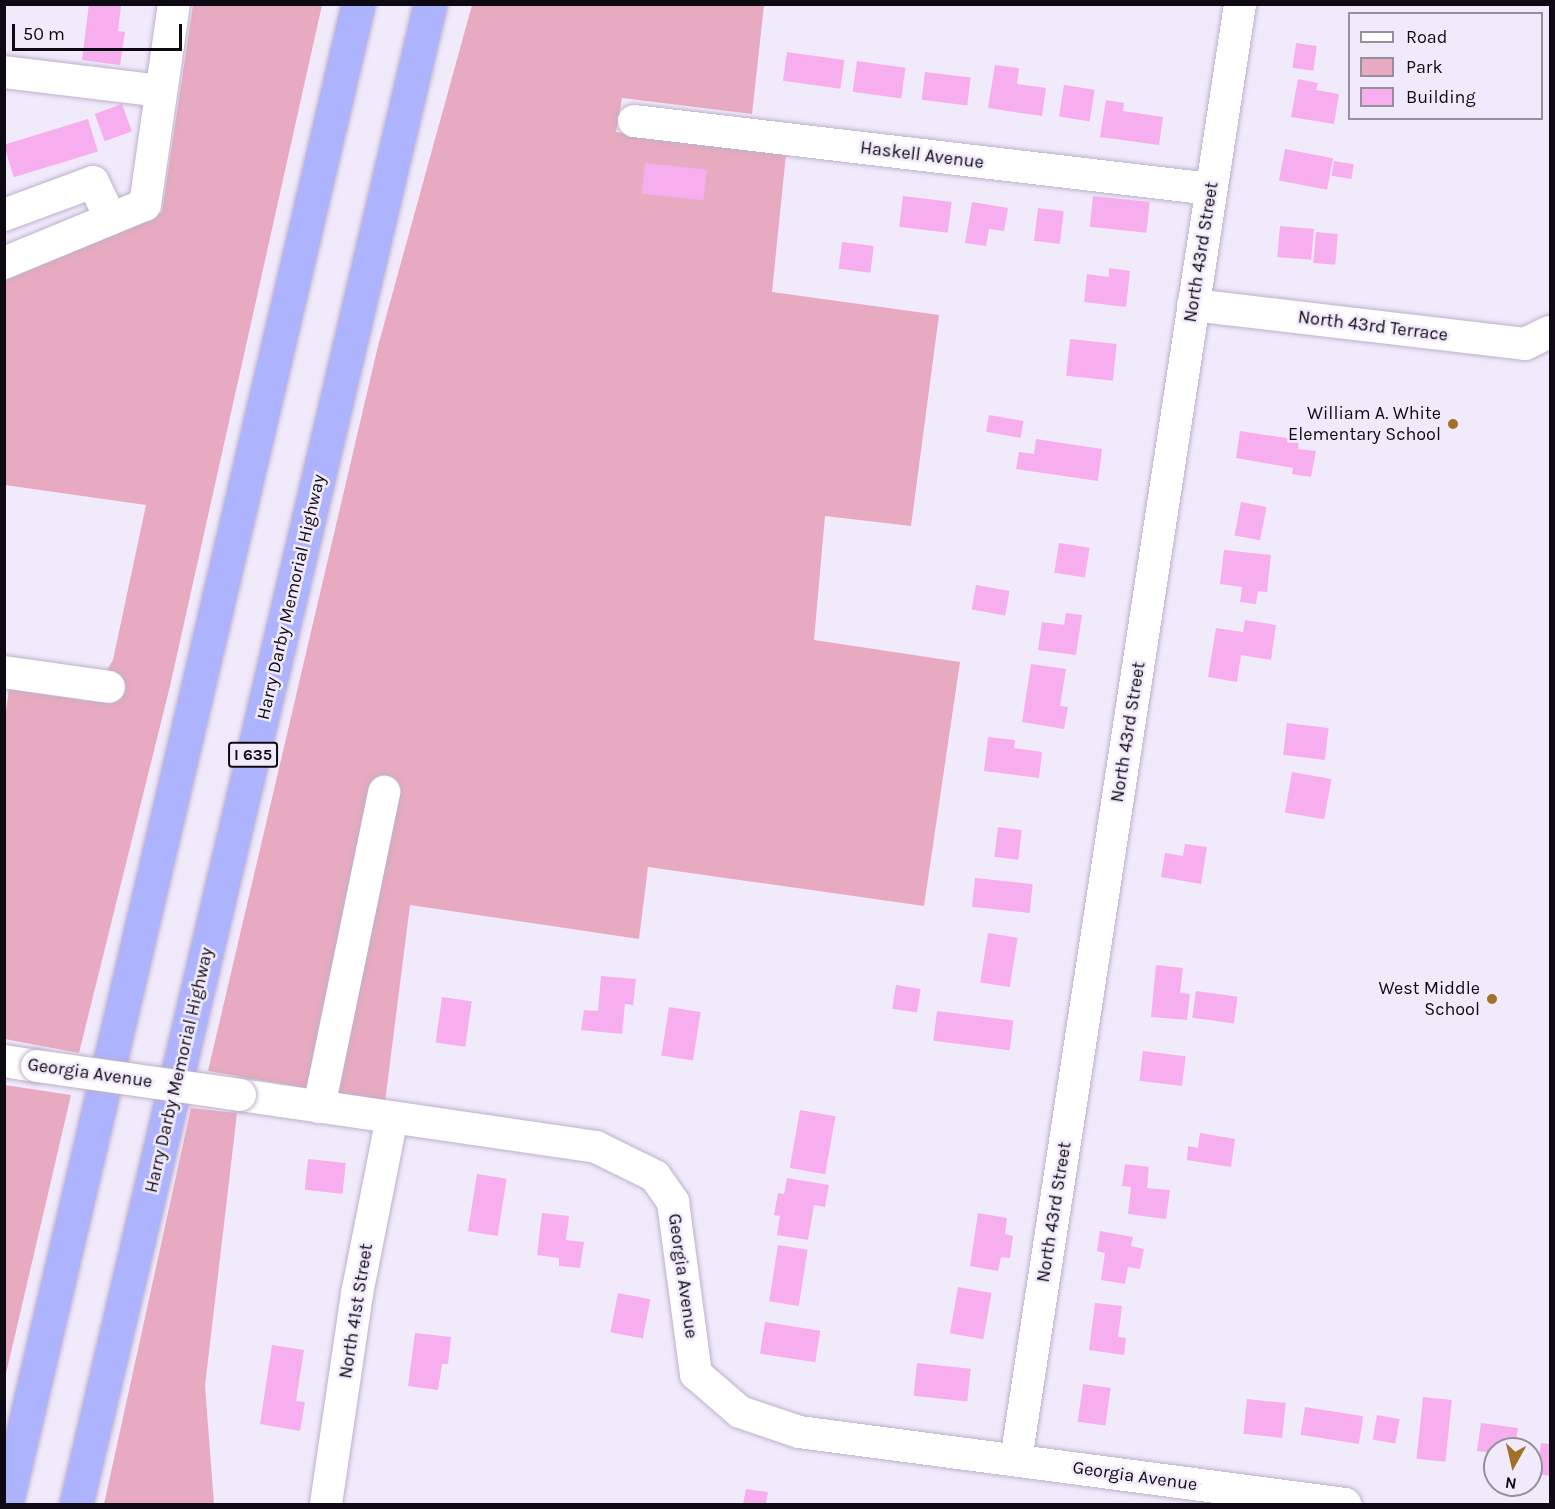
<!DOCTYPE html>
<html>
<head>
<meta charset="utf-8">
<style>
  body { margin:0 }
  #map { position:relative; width:1555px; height:1509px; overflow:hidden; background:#f1eafb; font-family:Karla,sans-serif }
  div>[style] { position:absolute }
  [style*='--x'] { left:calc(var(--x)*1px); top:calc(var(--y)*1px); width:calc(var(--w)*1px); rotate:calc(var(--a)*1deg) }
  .green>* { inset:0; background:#e7aac0 }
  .building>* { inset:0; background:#f7aeee; transform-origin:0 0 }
  .roads { filter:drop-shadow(0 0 2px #bdb0cc) drop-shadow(0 0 2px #bdb0cc) }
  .minor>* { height:32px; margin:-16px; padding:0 16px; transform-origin:16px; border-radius:16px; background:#fff }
  .highway>* { height:33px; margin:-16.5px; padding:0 16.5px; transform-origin:16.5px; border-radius:16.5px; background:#adb3fc }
  .bridges { filter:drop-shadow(0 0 2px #bdb0cc) drop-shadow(0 0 2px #bdb0cc) }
  .minor-bridge>* { height:32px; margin:-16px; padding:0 16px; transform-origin:16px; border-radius:16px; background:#fff }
  .dots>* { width:16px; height:16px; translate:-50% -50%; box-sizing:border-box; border:3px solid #f1eafb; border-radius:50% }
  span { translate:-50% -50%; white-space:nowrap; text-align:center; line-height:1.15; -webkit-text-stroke:5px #f1eafb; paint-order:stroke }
  .shield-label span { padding:2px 4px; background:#f1eafb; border:2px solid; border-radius:4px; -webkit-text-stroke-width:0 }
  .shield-label { font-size:16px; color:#0e0a13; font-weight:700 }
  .street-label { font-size:18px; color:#0e0a13 }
  .poi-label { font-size:18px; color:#0e0a13 }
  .right { translate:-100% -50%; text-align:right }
  .frame { position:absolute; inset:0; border:6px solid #0e0a13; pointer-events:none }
  .legend { position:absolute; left:1348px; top:12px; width:195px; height:108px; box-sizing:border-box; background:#f1eafb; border:2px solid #96909e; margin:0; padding:8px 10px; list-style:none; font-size:18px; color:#0e0a13 }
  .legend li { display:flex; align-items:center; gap:12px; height:30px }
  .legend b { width:30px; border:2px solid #96909e }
  .north { position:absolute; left:1483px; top:1437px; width:60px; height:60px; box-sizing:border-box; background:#f1eafb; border:2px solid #96909e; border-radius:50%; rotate:188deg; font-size:16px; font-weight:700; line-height:24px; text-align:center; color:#0e0a13 }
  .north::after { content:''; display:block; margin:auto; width:21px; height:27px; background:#a37027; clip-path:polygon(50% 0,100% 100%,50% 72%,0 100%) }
  .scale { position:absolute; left:12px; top:24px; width:170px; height:27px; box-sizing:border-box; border:3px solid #0e0a13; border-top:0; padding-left:8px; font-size:18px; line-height:21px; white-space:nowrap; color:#0e0a13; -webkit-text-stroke:4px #f1eafb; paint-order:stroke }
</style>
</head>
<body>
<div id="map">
  <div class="green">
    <div style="clip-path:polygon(193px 5px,322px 5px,170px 686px,79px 1053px,5px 1039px,5px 718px,9px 689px,87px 701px,113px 660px,146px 505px,5px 485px,4px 281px,162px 212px)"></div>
    <div style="clip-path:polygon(472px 5px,764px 5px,752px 114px,622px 98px,616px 132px,786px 154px,772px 292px,939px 315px,911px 526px,825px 516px,814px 640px,960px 662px,924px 906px,648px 867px,639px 939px,410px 905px,385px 1102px,208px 1071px,378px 346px)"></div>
    <div style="clip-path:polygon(5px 1085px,71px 1095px,5px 1378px,4px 1085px)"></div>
    <div style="clip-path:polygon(191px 1108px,237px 1113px,205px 1386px,214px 1504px,104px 1504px)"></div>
  </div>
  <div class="building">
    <div style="clip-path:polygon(89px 4px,121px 6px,118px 31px,125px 32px,120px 65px,82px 60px)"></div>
    <div style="left:1296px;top:43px;width:21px;height:25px;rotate:8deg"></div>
    <div style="left:787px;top:52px;width:58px;height:29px;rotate:8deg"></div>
    <div style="left:857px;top:61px;width:49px;height:31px;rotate:8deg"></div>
    <div style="clip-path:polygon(995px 65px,1019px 68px,1017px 84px,1046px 88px,1042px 116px,988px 108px)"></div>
    <div style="left:925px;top:72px;width:46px;height:28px;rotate:7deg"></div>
    <div style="clip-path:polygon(1298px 79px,1318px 83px,1316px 90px,1339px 94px,1334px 124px,1291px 117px)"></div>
    <div style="left:1064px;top:85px;width:31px;height:32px;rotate:9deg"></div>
    <div style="clip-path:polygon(1106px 100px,1124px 103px,1123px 111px,1163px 117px,1159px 145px,1100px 137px)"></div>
    <div style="left:122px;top:104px;width:29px;height:29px;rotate:70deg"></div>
    <div style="left:88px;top:119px;width:34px;height:88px;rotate:73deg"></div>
    <div style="left:1285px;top:149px;width:49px;height:32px;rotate:11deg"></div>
    <div style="left:1334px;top:161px;width:20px;height:15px;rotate:9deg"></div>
    <div style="left:645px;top:163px;width:62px;height:31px;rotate:6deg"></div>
    <div style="left:903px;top:196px;width:49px;height:31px;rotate:7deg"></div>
    <div style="left:1093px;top:196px;width:57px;height:31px;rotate:6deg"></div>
    <div style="clip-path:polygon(972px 202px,1008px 208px,1004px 231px,989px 229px,986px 246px,965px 243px)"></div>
    <div style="left:1038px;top:208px;width:26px;height:33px;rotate:7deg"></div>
    <div style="left:1280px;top:226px;width:34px;height:31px;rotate:5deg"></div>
    <div style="left:1316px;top:232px;width:22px;height:31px;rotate:5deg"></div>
    <div style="left:842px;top:242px;width:32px;height:27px;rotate:7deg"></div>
    <div style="clip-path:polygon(1109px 268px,1130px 271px,1126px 307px,1084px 302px,1087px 274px,1109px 277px)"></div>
    <div style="left:1070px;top:339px;width:47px;height:37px;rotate:6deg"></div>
    <div style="left:989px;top:415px;width:35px;height:17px;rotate:10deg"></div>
    <div style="clip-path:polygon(1240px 431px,1299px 440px,1298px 449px,1316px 451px,1311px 477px,1292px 474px,1293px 468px,1236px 458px)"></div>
    <div style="clip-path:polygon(1036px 439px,1102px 449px,1098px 481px,1016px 469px,1019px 452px,1034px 454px)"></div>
    <div style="left:1241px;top:502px;width:26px;height:34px;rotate:11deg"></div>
    <div style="left:1059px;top:543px;width:31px;height:30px;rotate:9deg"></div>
    <div style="clip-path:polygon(1224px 550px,1271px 555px,1267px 592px,1258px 591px,1256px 604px,1240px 602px,1242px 587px,1220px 584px)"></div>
    <div style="left:976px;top:585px;width:34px;height:25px;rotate:10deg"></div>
    <div style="clip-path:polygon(1066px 613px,1082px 615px,1076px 655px,1038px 650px,1042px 622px,1064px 625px)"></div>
    <div style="clip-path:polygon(1245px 620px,1276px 625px,1271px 660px,1241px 655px,1237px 682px,1208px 677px,1216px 628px,1243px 632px)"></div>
    <div style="clip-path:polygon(1031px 664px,1066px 669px,1060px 706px,1068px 707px,1064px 729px,1022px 722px)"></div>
    <div style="left:1287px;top:723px;width:42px;height:32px;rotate:7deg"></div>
    <div style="clip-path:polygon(988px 737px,1015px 740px,1014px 748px,1042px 752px,1039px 778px,984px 771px)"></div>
    <div style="left:1292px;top:772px;width:40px;height:41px;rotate:10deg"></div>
    <div style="left:998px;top:827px;width:24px;height:30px;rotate:7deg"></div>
    <div style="clip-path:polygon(1185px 844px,1207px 847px,1201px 884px,1161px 877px,1165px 853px,1183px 856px)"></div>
    <div style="left:975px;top:878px;width:58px;height:29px;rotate:6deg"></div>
    <div style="left:988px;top:933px;width:30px;height:50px;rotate:9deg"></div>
    <div style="clip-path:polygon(1156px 965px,1183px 968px,1180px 993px,1190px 994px,1187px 1020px,1151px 1017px)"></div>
    <div style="clip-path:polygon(601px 976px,636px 979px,633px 1005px,625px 1004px,622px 1034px,581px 1030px,584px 1010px,598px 1011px)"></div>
    <div style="left:896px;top:985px;width:25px;height:24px;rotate:9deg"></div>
    <div style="left:1196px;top:991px;width:42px;height:27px;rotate:8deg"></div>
    <div style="left:442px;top:997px;width:30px;height:46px;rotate:8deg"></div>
    <div style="left:669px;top:1007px;width:32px;height:49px;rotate:9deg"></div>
    <div style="left:937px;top:1011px;width:77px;height:30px;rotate:7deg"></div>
    <div style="left:1143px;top:1051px;width:43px;height:30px;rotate:7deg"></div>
    <div style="left:800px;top:1110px;width:36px;height:59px;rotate:10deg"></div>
    <div style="clip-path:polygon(1200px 1133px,1235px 1139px,1231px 1167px,1187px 1160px,1188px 1146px,1198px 1148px)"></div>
    <div style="left:308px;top:1159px;width:38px;height:31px;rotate:6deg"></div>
    <div style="clip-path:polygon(1125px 1164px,1149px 1167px,1147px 1188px,1170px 1190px,1166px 1219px,1128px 1214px,1131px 1187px,1122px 1186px)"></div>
    <div style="left:477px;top:1174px;width:30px;height:58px;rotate:9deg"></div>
    <div style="clip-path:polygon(787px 1178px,829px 1185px,825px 1207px,814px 1205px,808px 1240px,777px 1235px,780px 1216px,774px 1215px,778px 1193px,784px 1194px)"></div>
    <div style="clip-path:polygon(542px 1213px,569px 1216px,566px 1240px,584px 1242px,580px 1268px,559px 1266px,559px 1258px,537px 1255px)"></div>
    <div style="clip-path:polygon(978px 1213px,1007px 1218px,1005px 1234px,1013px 1236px,1010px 1258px,1001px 1257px,998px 1271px,970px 1266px)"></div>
    <div style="clip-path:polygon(1100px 1231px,1133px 1237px,1131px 1246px,1144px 1249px,1140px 1269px,1128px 1267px,1125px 1284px,1101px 1280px,1105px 1253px,1097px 1251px)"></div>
    <div style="left:778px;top:1245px;width:30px;height:57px;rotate:9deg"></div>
    <div style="left:958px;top:1287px;width:34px;height:47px;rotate:10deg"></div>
    <div style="left:618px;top:1293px;width:33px;height:40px;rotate:11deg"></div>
    <div style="clip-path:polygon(1095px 1303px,1122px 1306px,1118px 1337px,1126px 1338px,1124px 1355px,1089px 1350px)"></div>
    <div style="left:765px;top:1322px;width:56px;height:32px;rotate:9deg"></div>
    <div style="clip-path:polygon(415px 1333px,451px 1337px,448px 1364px,442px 1364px,438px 1390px,408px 1386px)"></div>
    <div style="clip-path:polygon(272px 1345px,304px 1350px,296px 1401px,305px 1402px,300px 1431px,260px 1424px)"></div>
    <div style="left:917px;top:1363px;width:54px;height:33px;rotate:6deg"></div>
    <div style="left:1083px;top:1384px;width:28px;height:38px;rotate:8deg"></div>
    <div style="left:1423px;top:1397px;width:29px;height:62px;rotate:6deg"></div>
    <div style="left:1247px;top:1399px;width:39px;height:35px;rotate:6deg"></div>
    <div style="left:1305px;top:1407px;width:59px;height:28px;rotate:9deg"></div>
    <div style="left:1377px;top:1415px;width:23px;height:25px;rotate:10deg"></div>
    <div style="clip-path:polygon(1481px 1423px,1518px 1428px,1515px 1449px,1495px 1449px,1495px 1453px,1477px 1451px)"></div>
    <div style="clip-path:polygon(1541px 1443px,1550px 1444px,1550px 1476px,1537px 1474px)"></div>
    <div style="clip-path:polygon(746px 1489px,768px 1492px,766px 1504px,743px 1504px)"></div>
  </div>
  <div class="roads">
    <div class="minor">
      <div style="--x:4;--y:72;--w:158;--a:6.9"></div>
      <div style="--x:634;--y:121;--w:581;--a:6.72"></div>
      <div style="--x:4;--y:215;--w:95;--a:-20.3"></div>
      <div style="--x:93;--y:182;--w:41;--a:64.1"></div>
      <div style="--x:4;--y:263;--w:152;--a:-22.4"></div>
      <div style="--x:145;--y:205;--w:203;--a:-81.8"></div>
      <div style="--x:1193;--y:305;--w:334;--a:6.7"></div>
      <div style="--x:1525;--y:344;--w:28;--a:-26"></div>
      <div style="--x:4;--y:672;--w:106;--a:8.1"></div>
      <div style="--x:4;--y:1061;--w:33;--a:9"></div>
      <div style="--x:240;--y:1095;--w:360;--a:8.3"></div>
      <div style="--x:596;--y:1147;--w:66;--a:26.2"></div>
      <div style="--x:655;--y:1176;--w:32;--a:55"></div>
      <div style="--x:673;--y:1202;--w:174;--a:82.4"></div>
      <div style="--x:696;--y:1374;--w:58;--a:40.8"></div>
      <div style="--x:740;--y:1412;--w:62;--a:18.7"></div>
      <div style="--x:799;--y:1432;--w:551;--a:7.51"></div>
      <div style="--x:319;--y:1107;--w:322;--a:-78.3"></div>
      <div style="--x:1016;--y:1460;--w:1473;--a:-81.25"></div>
      <div style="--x:326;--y:1504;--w:212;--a:-81.6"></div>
      <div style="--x:357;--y:1294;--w:179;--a:-78.8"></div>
    </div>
    <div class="highway">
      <div style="--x:6;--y:1504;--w:1541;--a:-76.79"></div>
      <div style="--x:76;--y:1504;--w:1541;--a:-76.72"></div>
    </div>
  </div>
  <div class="bridges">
    <div class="minor-bridge">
      <div style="--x:37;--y:1066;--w:205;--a:8.1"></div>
    </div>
  </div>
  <div class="dots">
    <div style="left:1453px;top:424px;background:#a37027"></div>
    <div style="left:1492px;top:999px;background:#a37027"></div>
  </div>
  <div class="shield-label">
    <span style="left:253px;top:755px">I 635</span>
  </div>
  <div class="street-label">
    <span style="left:922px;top:155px;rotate:7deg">Haskell Avenue</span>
    <span style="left:1201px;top:252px;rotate:-81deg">North 43rd Street</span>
    <span style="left:1373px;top:326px;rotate:7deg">North 43rd Terrace</span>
    <span style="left:291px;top:597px;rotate:-77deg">Harry Darby Memorial Highway</span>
    <span style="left:1128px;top:732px;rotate:-81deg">North 43rd Street</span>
    <span style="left:179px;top:1070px;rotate:-77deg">Harry Darby Memorial Highway</span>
    <span style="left:90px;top:1073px;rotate:8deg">Georgia Avenue</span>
    <span style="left:1054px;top:1212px;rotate:-81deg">North 43rd Street</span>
    <span style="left:683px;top:1276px;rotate:82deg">Georgia Avenue</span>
    <span style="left:356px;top:1311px;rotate:-81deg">North 41st Street</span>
    <span style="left:1135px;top:1476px;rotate:8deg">Georgia Avenue</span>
  </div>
  <div class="poi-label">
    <span class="right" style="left:1441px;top:424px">William A. White<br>Elementary School</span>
    <span class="right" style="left:1480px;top:999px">West Middle<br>School</span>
  </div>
  <div class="frame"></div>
  <ul class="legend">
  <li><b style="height:8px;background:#fff"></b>Road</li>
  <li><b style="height:16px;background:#e7aac0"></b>Park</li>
  <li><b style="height:16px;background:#f7aeee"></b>Building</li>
  </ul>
  <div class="north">N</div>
  <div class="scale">50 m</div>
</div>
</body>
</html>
